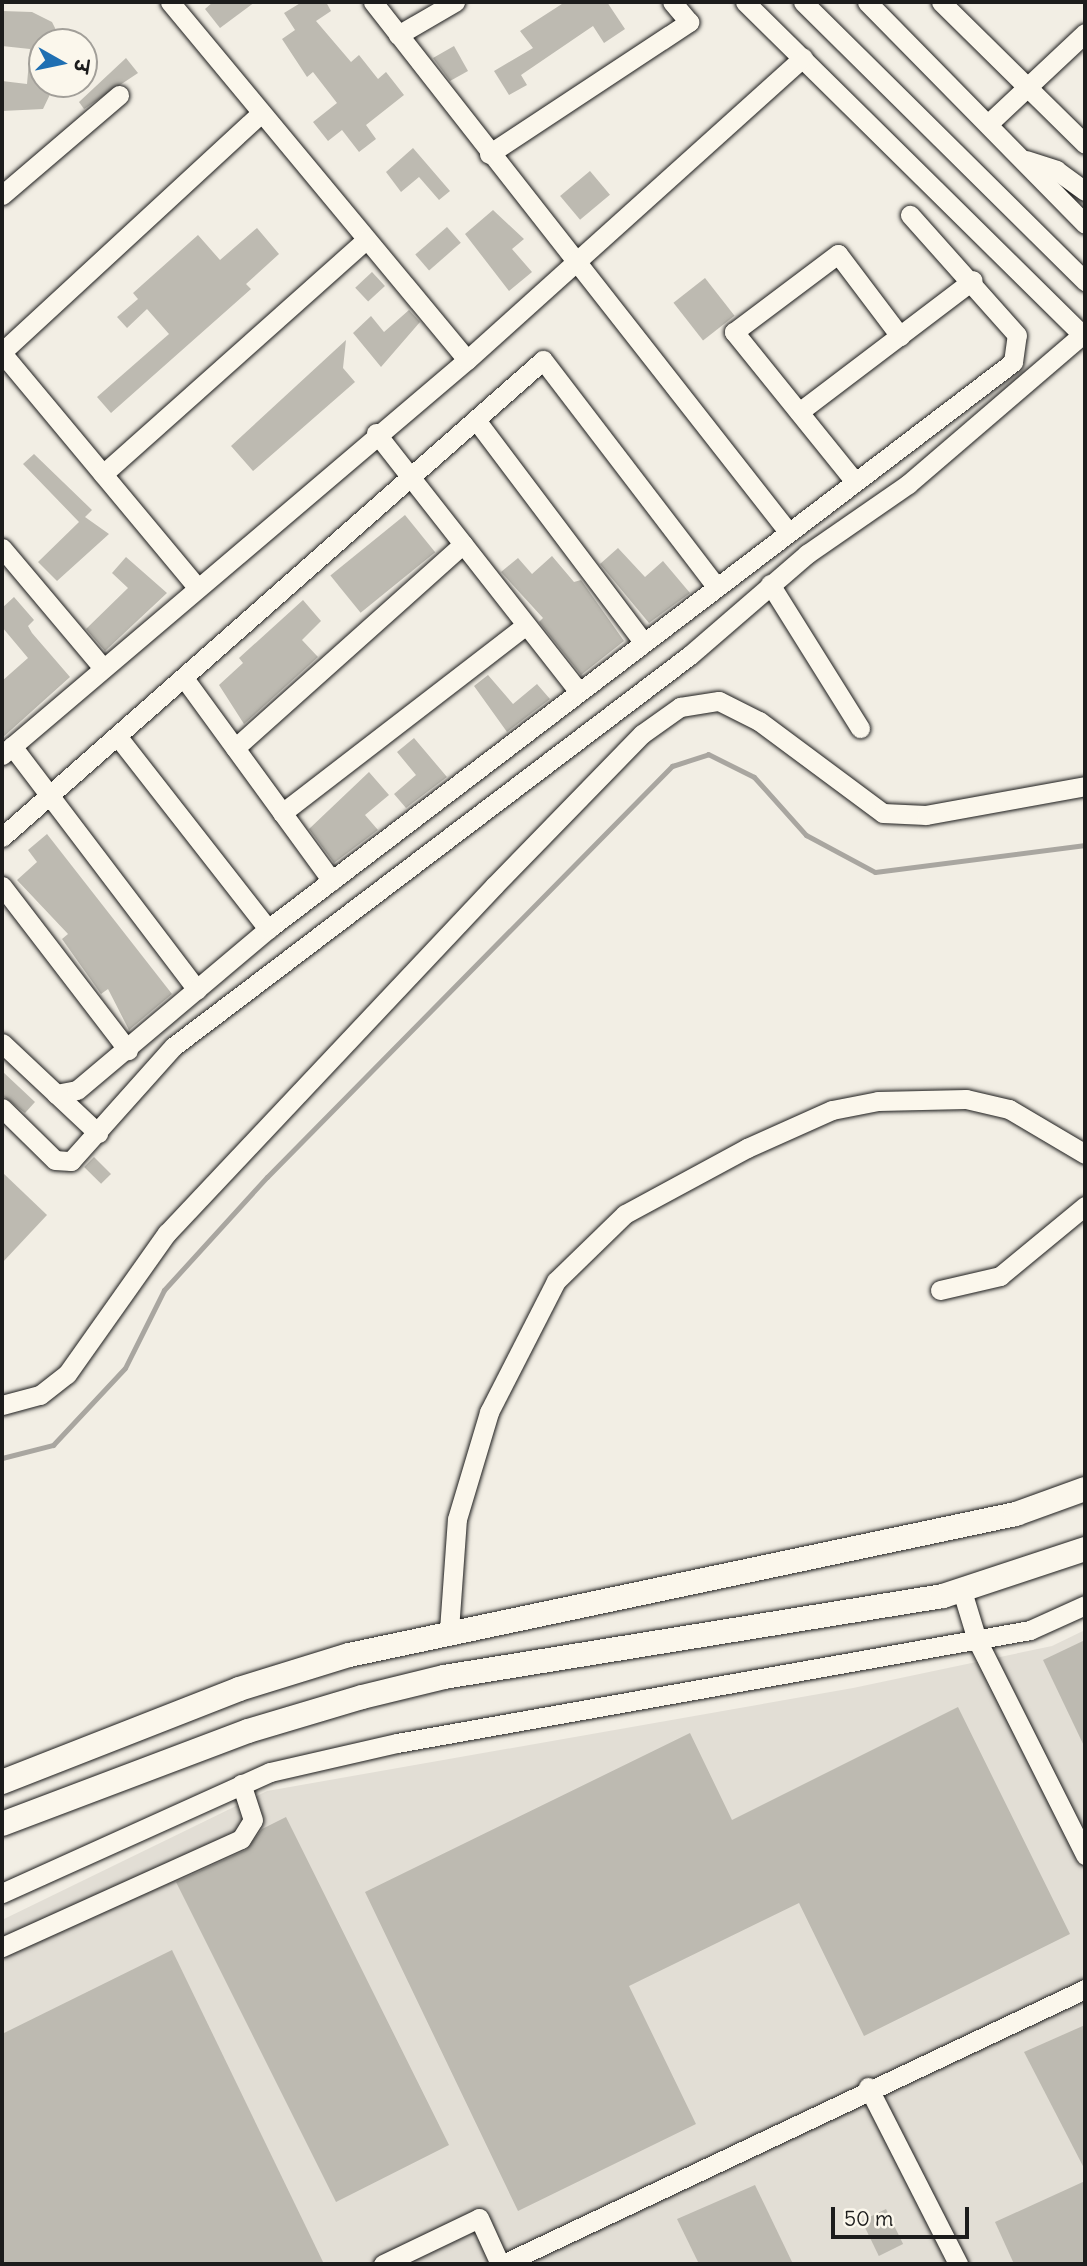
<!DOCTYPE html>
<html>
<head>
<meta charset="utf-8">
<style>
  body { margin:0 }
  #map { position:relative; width:1087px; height:2266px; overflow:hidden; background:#f2eee4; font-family:Delius,"Playpen Sans Deva",sans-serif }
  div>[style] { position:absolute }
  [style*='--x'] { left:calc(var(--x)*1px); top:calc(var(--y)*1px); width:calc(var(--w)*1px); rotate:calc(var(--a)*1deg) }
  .built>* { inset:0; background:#e2ded5 }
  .stream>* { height:5px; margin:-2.5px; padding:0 2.5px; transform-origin:2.5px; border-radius:2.5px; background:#a9a6a0 }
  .building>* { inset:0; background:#bdbab1; transform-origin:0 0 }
  .roads { filter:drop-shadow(0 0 2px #1c1c1c) drop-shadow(0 0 2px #1c1c1c) }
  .minor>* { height:19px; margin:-9.5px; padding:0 9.5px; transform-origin:9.5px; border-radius:9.5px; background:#fbf7ec }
  .major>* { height:24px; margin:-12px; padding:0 12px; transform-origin:12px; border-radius:12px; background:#fbf7ec }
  span { translate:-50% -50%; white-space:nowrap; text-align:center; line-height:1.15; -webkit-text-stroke:5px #fbf7ec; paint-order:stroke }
  .frame { position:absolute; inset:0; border:4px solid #1c1c1c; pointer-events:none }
  .north { position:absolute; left:28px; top:28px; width:70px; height:70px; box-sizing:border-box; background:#fbf7ec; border:2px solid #a29f99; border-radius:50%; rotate:99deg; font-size:19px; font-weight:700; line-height:28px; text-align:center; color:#1c1c1c }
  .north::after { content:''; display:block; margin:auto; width:24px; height:32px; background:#1f6fb2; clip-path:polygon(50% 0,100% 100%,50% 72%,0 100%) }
  .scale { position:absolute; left:831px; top:2207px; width:138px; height:32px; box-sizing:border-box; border:4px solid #1c1c1c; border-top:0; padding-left:9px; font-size:21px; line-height:24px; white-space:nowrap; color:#1c1c1c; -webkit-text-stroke:5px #fbf7ec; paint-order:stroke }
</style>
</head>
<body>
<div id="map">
  <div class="built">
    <div style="clip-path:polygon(1085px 1630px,1085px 2264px,2px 2264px,2px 1920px,267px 1791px,853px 1688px,1052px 1646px)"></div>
  </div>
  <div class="stream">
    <div style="--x:2;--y:1458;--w:53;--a:-14.3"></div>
    <div style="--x:53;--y:1445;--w:105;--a:-46.9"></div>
    <div style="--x:125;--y:1368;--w:87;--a:-63.4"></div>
    <div style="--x:164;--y:1290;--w:153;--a:-47.7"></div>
    <div style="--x:267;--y:1177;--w:577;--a:-45.42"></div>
    <div style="--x:672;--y:766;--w:38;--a:-18"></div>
    <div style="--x:708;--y:754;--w:51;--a:26.6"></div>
    <div style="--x:754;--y:777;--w:78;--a:48.1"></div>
    <div style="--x:806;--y:835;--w:78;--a:28.2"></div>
    <div style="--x:875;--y:872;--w:212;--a:-7.3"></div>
  </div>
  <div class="building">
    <div style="clip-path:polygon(213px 2px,255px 2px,220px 28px,205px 9px)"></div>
    <div style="clip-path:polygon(302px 2px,326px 2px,331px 11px,316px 21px,351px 62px,359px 55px,378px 79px,386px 72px,404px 95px,366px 125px,376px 139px,359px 152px,342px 130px,328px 141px,313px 122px,337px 103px,313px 72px,307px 77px,282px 39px,295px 30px,284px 13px)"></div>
    <div style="clip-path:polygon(565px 2px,607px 2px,625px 29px,604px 43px,593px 26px,521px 75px,527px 85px,509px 95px,494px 71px,533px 48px,520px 31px)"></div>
    <div style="clip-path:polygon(2px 11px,32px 12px,52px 22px,62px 42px,42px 42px,42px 84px,55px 84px,43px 109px,2px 111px,2px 81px,27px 84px,30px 49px,2px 46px)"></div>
    <div style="clip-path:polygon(454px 46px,468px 71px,450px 81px,433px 58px)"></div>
    <div style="clip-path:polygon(126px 58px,138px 73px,84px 109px,79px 102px)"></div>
    <div style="clip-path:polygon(413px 148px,450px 191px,439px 200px,419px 177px,401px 192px,386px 172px)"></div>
    <div style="left:590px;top:171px;width:31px;height:39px;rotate:50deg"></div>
    <div style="clip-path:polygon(493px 210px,524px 239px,512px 249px,532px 272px,509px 291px,465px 234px)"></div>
    <div style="left:447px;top:227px;width:21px;height:42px;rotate:49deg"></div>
    <div style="clip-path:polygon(257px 228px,279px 254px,246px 284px,251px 289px,111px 413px,97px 397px,169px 334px,147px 309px,127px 328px,117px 317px,138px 299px,133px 293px,198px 235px,220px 260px)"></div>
    <div style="left:372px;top:272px;width:19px;height:23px;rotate:47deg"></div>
    <div style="left:705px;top:278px;width:48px;height:40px;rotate:52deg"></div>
    <div style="clip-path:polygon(409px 310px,420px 322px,381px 367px,353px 333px,371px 316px,384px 332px)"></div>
    <div style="clip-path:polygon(346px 340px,343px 368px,355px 382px,253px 471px,231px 446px)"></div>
    <div style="clip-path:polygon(34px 454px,92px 510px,85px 517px,109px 534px,57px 581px,38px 562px,79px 522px,23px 464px)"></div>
    <div style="left:405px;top:515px;width:48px;height:96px;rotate:51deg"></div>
    <div style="clip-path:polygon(618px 548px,645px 577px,663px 561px,690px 593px,649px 623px,600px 564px)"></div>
    <div style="clip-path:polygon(552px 556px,574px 582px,581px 580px,624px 641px,581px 675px,539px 622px,543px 618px,501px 572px,518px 558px,532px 574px)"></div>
    <div style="clip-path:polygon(126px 557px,167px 593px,105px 651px,86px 629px,128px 588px,112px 573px)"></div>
    <div style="clip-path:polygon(14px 597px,34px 620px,28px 626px,32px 633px,70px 677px,2px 738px,2px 681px,28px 658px,2px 627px,2px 608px)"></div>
    <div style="clip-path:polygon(303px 600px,321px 621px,302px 640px,318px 657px,244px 724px,219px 685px,243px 663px,239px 658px)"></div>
    <div style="clip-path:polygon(488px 675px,513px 704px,537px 684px,550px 699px,507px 732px,474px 686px)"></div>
    <div style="clip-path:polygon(414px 738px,447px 777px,406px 808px,394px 794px,416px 775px,397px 752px)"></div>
    <div style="clip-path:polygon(369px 772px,389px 795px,365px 815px,378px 830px,334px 863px,309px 829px)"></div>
    <div style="clip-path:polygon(47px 834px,172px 994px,129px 1030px,108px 989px,101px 994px,62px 939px,68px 934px,17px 880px,37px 862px,28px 850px)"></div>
    <div style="clip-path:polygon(2px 1071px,35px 1102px,25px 1113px,2px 1095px)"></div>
    <div style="left:94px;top:1157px;width:24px;height:14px;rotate:45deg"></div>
    <div style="clip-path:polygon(2px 1172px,47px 1215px,2px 1263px)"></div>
    <div style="clip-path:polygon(1085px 1640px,1085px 1748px,1043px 1660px)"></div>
    <div style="clip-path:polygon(958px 1707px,1070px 1934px,864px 2036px,799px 1903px,629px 1986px,696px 2124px,518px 2211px,365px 1892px,690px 1733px,732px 1820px)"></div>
    <div style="clip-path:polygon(286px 1817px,449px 2145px,336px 2202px,176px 1882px,246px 1850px,262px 1829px)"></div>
    <div style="clip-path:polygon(172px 1950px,324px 2264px,2px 2264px,2px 2034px)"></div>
    <div style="clip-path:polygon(1085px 2025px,1085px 2170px,1024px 2052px)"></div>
    <div style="clip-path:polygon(1085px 2181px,1085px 2264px,1014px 2264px,995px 2222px)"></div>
    <div style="clip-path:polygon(755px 2185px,793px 2264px,699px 2264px,677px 2219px)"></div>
    <div style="left:886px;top:2209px;width:39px;height:27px;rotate:64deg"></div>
  </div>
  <div class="roads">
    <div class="minor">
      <div style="--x:170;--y:2;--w:465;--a:50.3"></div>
      <div style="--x:373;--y:2;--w:670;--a:51.91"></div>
      <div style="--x:745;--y:2;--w:477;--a:44.6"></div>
      <div style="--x:803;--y:2;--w:397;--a:44.7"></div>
      <div style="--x:867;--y:2;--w:311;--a:45.5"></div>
      <div style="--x:941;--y:2;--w:202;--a:44.6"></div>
      <div style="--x:398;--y:35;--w:66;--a:-30.1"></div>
      <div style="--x:988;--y:124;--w:133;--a:-43.2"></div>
      <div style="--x:489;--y:154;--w:240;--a:-33.4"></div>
      <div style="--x:689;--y:22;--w:26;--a:-130"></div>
      <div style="--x:1026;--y:160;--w:32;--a:18"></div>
      <div style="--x:1056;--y:170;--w:36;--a:36"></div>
      <div style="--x:2;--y:195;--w:154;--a:-40.5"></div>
      <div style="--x:2;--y:352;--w:350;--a:-42.7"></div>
      <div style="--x:2;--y:353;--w:305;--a:50.2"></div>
      <div style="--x:799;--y:412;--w:218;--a:-37.2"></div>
      <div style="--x:476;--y:420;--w:276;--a:53"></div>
      <div style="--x:376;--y:433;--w:328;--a:51.9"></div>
      <div style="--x:103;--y:474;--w:352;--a:-41.7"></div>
      <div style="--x:852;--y:478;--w:188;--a:-128.9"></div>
      <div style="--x:734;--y:332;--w:130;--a:-36.9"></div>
      <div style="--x:838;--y:254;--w:103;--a:52.9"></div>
      <div style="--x:2;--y:548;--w:157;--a:49.9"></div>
      <div style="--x:770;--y:584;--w:170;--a:58"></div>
      <div style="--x:184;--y:678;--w:251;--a:53.9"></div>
      <div style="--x:118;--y:737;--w:244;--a:52"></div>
      <div style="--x:12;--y:746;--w:306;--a:52.8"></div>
      <div style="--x:235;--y:748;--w:306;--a:-41.8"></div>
      <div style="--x:2;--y:755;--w:610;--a:-40.35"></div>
      <div style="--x:467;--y:360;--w:452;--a:-42"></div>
      <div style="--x:282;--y:813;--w:308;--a:-37.6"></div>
      <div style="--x:2;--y:837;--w:721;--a:-41.4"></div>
      <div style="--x:543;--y:360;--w:283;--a:52.6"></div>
      <div style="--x:2;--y:886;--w:207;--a:52.5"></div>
      <div style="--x:2;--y:1043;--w:132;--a:43.2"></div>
      <div style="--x:56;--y:1094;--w:21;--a:-11"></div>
      <div style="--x:77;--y:1090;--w:250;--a:-40.1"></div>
      <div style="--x:268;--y:929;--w:936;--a:-37.27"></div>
      <div style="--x:1013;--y:362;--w:27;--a:-82"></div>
      <div style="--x:1017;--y:335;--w:161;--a:-131.7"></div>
      <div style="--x:2;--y:1108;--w:74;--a:44.5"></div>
      <div style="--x:55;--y:1160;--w:16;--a:4"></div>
      <div style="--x:71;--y:1161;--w:154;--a:-48.2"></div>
      <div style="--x:174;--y:1046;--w:647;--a:-37.15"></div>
      <div style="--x:690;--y:655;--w:155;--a:-40.8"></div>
      <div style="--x:807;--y:554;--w:123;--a:-34.7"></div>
      <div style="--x:908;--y:484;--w:229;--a:-40.6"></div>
      <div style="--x:940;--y:1290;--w:62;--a:-13.1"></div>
      <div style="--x:1000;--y:1276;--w:110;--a:-39.5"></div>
      <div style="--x:2;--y:1405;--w:39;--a:-15"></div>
      <div style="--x:40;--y:1395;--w:34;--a:-38"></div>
      <div style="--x:67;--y:1374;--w:173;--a:-54.7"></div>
      <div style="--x:167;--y:1233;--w:477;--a:-46.7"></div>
      <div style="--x:494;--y:886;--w:212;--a:-45.8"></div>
      <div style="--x:642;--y:734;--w:47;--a:-35.4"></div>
      <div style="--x:680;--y:707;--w:39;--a:-9"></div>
      <div style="--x:719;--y:701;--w:45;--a:26.6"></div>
      <div style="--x:759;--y:721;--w:154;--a:36.6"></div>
      <div style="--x:883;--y:813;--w:43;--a:2.7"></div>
      <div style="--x:926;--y:815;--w:162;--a:-10.3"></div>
      <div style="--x:962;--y:1591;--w:51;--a:73"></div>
      <div style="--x:977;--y:1640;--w:241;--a:63.3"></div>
      <div style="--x:449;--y:1630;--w:111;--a:-85.9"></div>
      <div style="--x:457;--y:1519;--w:112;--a:-73.3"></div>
      <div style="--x:489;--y:1412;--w:147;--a:-62.9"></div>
      <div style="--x:556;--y:1281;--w:96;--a:-44.2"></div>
      <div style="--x:625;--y:1214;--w:139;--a:-28.4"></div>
      <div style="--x:747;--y:1148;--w:93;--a:-24.1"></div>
      <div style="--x:832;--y:1110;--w:47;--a:-11.1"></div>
      <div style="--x:878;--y:1101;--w:88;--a:-1.3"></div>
      <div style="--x:966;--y:1099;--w:44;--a:13.1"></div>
      <div style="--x:1009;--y:1109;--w:88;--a:30.6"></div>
      <div style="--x:2;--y:1893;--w:294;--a:-24.3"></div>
      <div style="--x:270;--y:1772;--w:130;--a:-12.9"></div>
      <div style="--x:397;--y:1743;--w:643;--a:-10.12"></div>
      <div style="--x:1030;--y:1630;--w:60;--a:-24.4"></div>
      <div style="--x:2;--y:1947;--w:262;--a:-24.3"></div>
      <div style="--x:241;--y:1839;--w:22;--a:-58"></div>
      <div style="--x:253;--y:1820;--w:38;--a:-108"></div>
      <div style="--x:868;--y:2087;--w:199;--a:63"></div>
      <div style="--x:383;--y:2264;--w:106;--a:-25.6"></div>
      <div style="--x:479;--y:2218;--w:51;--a:65.5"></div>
      <div style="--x:503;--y:2264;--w:644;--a:-25.29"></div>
    </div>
    <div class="major">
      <div style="--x:2;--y:1782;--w:255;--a:-21.4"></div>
      <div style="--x:239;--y:1689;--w:115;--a:-17.2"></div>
      <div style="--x:349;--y:1655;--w:682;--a:-11.94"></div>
      <div style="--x:1016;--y:1514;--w:73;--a:-19.9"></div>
      <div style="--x:2;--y:1824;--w:263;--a:-20.7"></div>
      <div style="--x:248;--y:1731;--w:119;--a:-16.6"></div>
      <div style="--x:362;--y:1697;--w:84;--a:-13.7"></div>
      <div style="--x:444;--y:1677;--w:506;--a:-9.22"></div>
      <div style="--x:943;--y:1596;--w:150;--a:-18.3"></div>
    </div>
  </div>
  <div class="frame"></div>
  <div class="north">उ</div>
  <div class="scale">50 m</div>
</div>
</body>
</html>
